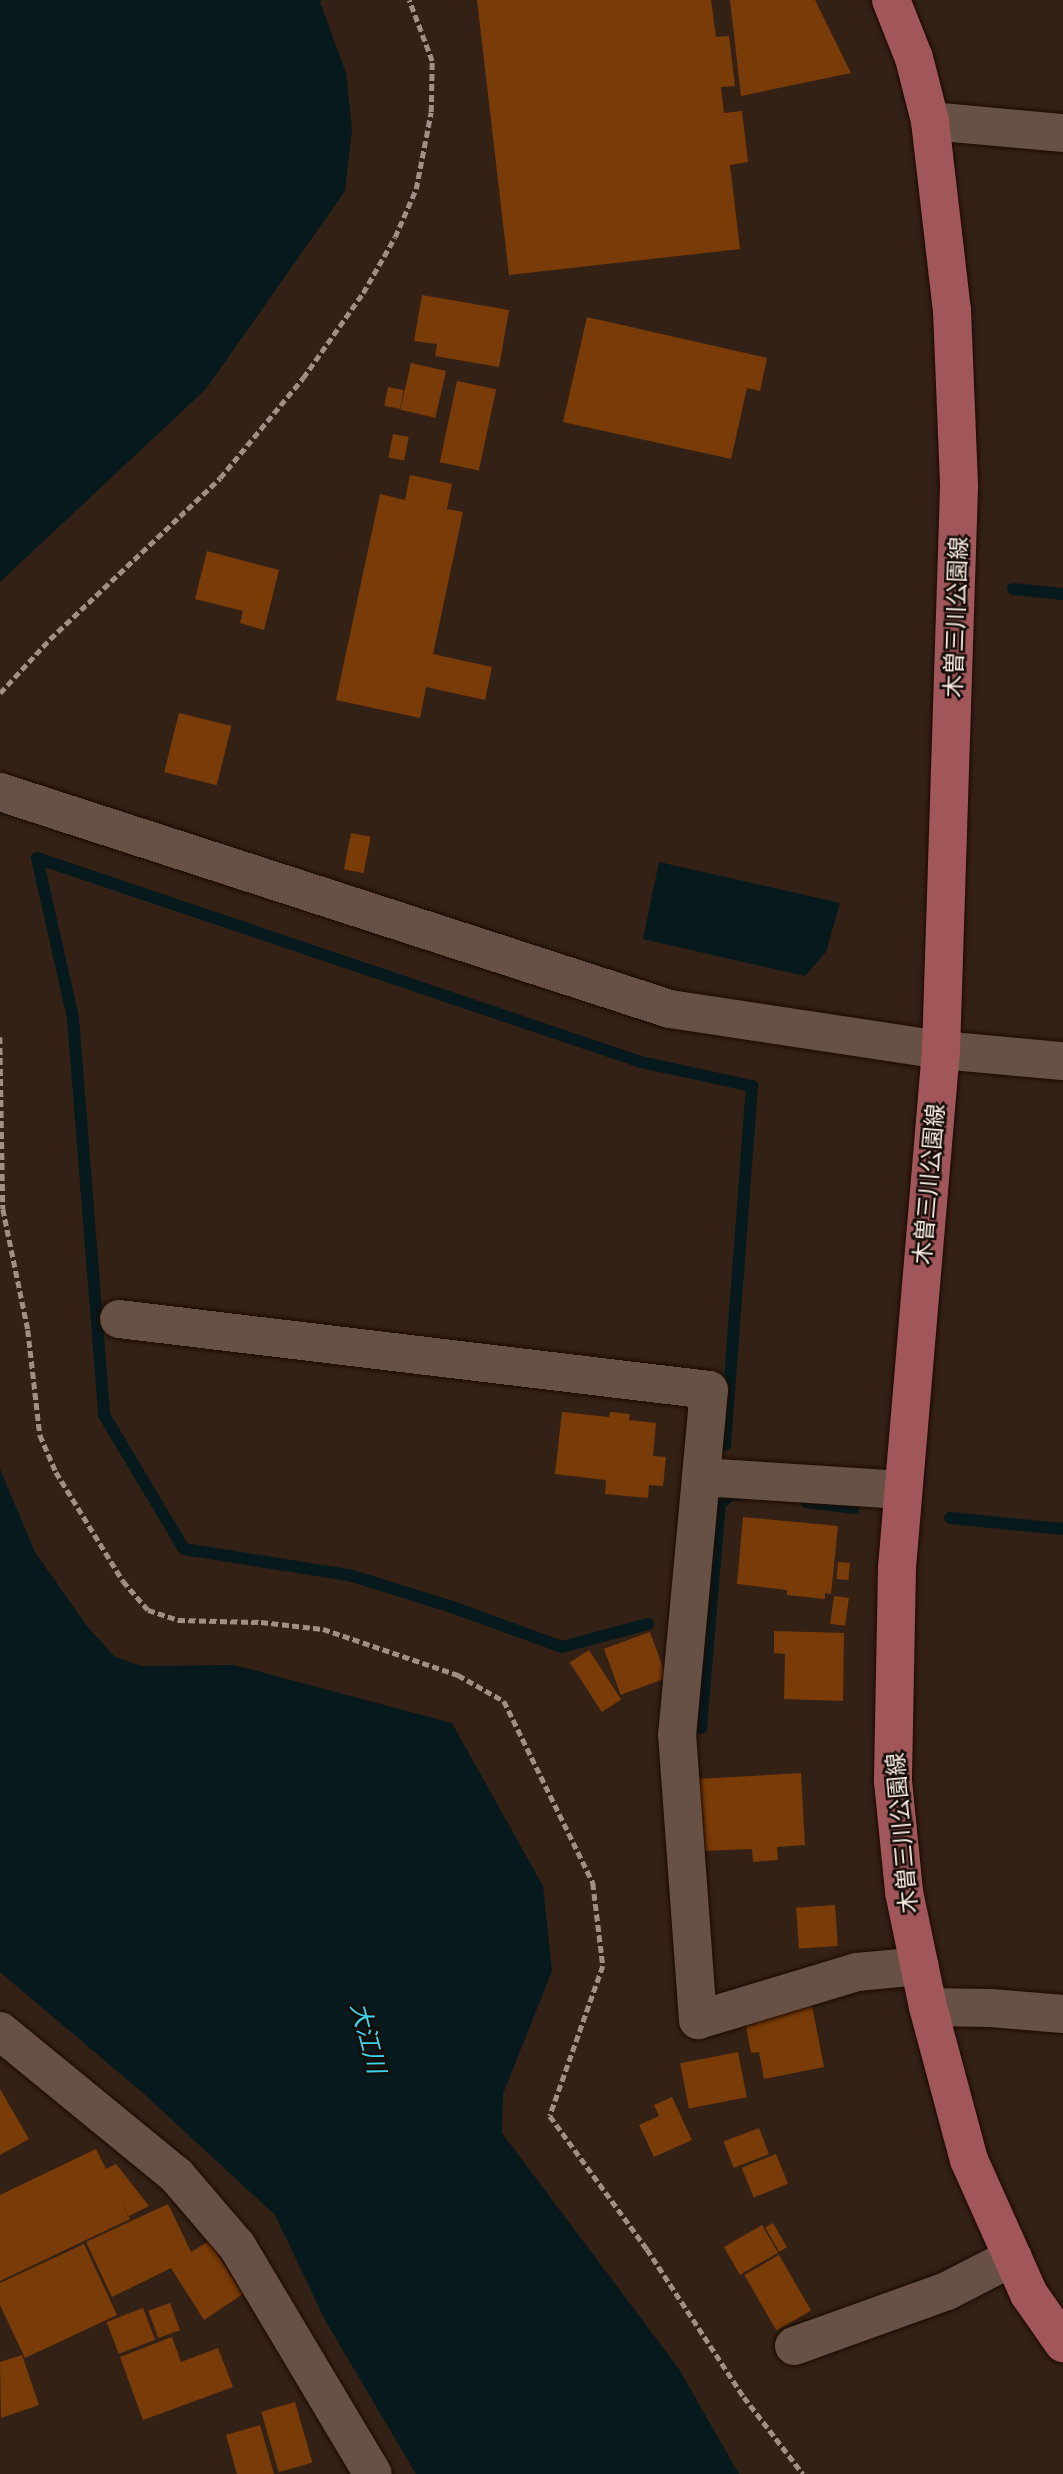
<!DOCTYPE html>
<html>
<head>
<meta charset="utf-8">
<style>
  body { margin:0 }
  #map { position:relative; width:1063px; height:2474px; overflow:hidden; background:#342115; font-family:Montserrat,"Noto Sans JP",sans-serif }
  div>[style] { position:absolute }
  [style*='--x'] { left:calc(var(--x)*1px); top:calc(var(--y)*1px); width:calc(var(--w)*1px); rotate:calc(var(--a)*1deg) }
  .water>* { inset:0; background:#06191c }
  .stream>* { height:12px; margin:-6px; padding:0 6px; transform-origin:6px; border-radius:6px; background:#06191c }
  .building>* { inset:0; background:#793b07; transform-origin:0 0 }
  .path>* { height:4.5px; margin-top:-2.25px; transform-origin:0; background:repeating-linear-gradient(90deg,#9f8f85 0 7px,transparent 0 10.5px) }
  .roads { filter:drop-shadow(0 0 2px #1b0a02) drop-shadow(0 0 2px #1b0a02) }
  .minor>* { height:38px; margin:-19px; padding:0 19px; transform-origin:19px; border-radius:19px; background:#675144 }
  .major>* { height:38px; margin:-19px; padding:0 19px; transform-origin:19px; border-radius:19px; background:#a15759 }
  span { translate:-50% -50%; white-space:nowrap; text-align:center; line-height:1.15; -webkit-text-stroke:5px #150d08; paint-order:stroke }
  .street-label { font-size:23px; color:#f9ece4 }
  .water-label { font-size:24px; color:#3cd5ef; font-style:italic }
</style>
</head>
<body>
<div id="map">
  <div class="water">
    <div style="clip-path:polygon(0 0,322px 0,320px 2px,346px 73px,352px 129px,345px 191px,206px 389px,0 582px)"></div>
    <div style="clip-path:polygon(659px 862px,840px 903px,826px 952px,805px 976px,643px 939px)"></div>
    <div style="clip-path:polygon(0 1469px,35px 1552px,87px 1626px,114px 1656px,141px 1666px,234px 1665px,452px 1723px,543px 1886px,552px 1971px,503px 2094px,502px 2133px,679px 2369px,739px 2474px,416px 2474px,325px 2320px,275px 2215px,143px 2093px,0 1972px)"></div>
  </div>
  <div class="stream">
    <div style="--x:1013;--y:589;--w:50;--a:5.7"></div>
    <div style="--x:37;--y:858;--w:164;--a:77.3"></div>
    <div style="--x:73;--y:1018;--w:398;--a:85.5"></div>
    <div style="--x:104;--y:1415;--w:156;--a:59.2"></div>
    <div style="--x:184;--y:1549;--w:167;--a:9"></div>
    <div style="--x:349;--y:1575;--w:105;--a:17.2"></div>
    <div style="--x:449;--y:1606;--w:120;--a:19.9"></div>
    <div style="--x:562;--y:1647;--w:89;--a:-15"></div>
    <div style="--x:37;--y:858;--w:638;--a:18.66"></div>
    <div style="--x:641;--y:1062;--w:114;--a:12.2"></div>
    <div style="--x:752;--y:1086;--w:360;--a:94.3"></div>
    <div style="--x:806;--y:1502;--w:48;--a:7.1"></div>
    <div style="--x:950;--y:1518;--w:114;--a:5.6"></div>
    <div style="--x:701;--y:1728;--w:225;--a:-85.2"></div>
    <div style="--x:720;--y:1504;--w:15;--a:-42"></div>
    <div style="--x:731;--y:1494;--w:8;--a:7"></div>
  </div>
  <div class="building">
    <div style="clip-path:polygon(477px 0,711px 0,716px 37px,729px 36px,735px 86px,721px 87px,724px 113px,742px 111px,748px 162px,730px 165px,740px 249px,509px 275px)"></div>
    <div style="clip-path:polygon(730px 0,815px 0,851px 73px,741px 96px)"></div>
    <div style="clip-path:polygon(422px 295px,509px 310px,499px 367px,435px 356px,437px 344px,414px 341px)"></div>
    <div style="clip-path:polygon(587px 317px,767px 358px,760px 391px,747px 388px,731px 459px,563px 422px)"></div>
    <div style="left:411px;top:363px;width:36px;height:48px;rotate:13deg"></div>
    <div style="left:457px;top:381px;width:40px;height:83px;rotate:12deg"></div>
    <div style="left:388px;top:387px;width:16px;height:19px;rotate:11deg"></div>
    <div style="left:393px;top:434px;width:16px;height:24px;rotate:11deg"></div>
    <div style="clip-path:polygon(410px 475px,452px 484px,447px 509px,463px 512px,433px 654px,492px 667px,485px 700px,426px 687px,420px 718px,336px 700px,380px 494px,405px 500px)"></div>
    <div style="clip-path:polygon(207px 551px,279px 570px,264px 630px,240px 623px,243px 611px,195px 599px)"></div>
    <div style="left:179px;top:713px;width:54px;height:61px;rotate:14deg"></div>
    <div style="left:351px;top:833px;width:20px;height:37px;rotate:11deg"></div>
    <div style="clip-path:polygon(562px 1412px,609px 1417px,610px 1412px,630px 1414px,629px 1420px,656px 1423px,653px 1456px,666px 1457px,663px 1486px,649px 1485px,648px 1498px,605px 1494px,606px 1480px,555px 1474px)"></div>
    <div style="clip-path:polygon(743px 1517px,838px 1526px,831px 1594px,825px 1593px,825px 1599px,787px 1595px,787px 1590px,737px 1584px)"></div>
    <div style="left:838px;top:1562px;width:12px;height:17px;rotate:5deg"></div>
    <div style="left:834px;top:1596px;width:15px;height:28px;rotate:8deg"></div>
    <div style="clip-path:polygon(774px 1631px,844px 1633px,843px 1701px,784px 1699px,785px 1654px,774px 1653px)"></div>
    <div style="left:650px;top:1632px;width:49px;height:49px;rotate:70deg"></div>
    <div style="left:589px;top:1650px;width:59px;height:23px;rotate:57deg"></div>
    <div style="clip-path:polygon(801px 1773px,805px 1845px,777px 1847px,778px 1860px,753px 1862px,752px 1849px,702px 1851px,697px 1779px)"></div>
    <div style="left:835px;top:1905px;width:41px;height:39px;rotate:86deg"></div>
    <div style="clip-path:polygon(811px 2001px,824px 2067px,764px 2079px,759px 2052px,751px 2053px,744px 2015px)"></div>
    <div style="left:738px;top:2052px;width:46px;height:59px;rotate:79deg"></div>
    <div style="clip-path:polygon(0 2089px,29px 2139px,0 2155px)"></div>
    <div style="clip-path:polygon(672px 2097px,692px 2140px,654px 2157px,639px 2125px,659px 2116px,654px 2105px)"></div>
    <div style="left:759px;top:2128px;width:28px;height:38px;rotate:69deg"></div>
    <div style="clip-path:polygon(96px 2149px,106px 2169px,116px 2164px,149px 2206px,129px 2216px,121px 2201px,130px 2219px,0 2281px,0 2195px)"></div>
    <div style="left:776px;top:2154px;width:32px;height:37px;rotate:68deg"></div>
    <div style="clip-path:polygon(168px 2204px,191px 2252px,209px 2241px,243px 2294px,204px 2320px,171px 2268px,112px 2297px,86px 2242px)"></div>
    <div style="left:773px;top:2223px;width:28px;height:9px;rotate:60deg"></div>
    <div style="left:762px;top:2225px;width:32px;height:44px;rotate:60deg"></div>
    <div style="clip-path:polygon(84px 2244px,117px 2315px,25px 2358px,0 2305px,0 2283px)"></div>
    <div style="left:779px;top:2255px;width:64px;height:40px;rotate:60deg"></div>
    <div style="left:170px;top:2303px;width:29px;height:23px;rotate:70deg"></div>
    <div style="left:143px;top:2308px;width:34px;height:39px;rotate:69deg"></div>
    <div style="clip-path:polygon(172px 2337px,181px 2362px,218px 2348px,233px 2387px,143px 2420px,120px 2357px)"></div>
    <div style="clip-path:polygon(22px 2355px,39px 2405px,1px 2418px,0 2362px)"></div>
    <div style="left:295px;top:2402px;width:63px;height:35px;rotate:74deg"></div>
    <div style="clip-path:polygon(260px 2425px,274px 2474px,237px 2474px,226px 2435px)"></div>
  </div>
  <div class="path">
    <div style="--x:0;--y:693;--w:74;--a:-47.2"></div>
    <div style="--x:50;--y:639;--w:234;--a:-43.4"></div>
    <div style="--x:220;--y:478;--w:130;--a:-50.3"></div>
    <div style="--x:303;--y:378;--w:104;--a:-54.8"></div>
    <div style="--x:363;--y:293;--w:64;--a:-60.3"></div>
    <div style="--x:395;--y:237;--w:52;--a:-66.4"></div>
    <div style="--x:416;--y:189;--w:78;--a:-79"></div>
    <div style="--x:431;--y:112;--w:51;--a:-88.9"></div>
    <div style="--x:432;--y:61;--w:65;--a:-110.7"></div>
    <div style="--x:0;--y:1037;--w:172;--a:89"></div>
    <div style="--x:3;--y:1209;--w:124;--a:78.3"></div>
    <div style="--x:28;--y:1330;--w:106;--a:83.5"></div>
    <div style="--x:40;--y:1435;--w:40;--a:66.6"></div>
    <div style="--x:56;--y:1472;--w:128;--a:58.4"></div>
    <div style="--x:123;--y:1581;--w:38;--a:49"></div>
    <div style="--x:148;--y:1610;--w:32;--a:18"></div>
    <div style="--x:178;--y:1620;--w:83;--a:1.4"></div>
    <div style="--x:261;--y:1622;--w:62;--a:6.4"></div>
    <div style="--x:323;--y:1629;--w:143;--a:18.8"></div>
    <div style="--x:458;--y:1675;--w:53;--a:29.5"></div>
    <div style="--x:504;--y:1701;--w:203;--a:63.9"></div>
    <div style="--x:593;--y:1883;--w:84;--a:83.1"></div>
    <div style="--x:603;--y:1966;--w:159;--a:109.5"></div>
    <div style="--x:550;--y:2116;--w:165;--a:53.9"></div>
    <div style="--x:647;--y:2249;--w:177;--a:56.8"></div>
    <div style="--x:744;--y:2397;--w:97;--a:52.5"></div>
  </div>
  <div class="roads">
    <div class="minor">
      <div style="--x:930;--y:121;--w:134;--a:5.2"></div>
      <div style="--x:0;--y:792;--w:704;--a:17.95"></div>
      <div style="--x:670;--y:1009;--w:274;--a:8.6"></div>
      <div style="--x:941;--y:1050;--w:122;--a:5.2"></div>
      <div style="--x:119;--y:1319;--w:594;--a:6.86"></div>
      <div style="--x:709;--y:1390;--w:87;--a:95.3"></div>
      <div style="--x:701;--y:1477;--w:202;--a:3.7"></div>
      <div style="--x:701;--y:1477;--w:258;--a:95.3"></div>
      <div style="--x:677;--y:1734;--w:287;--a:85.8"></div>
      <div style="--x:698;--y:2020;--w:166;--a:-16.8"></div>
      <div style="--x:857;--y:1972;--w:63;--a:-5.4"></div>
      <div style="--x:928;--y:2007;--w:63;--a:0.9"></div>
      <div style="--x:991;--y:2008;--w:72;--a:4.8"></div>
      <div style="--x:0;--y:2031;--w:229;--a:39.3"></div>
      <div style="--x:177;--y:2176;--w:92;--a:49.4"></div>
      <div style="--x:237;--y:2246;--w:265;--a:59.2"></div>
      <div style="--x:794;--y:2346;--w:163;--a:-19.8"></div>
      <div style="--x:947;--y:2291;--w:74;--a:-27.3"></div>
    </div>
    <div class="major">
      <div style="--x:891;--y:0;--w:62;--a:68.4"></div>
      <div style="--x:914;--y:58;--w:65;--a:75.7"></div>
      <div style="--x:930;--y:121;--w:190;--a:83.4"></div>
      <div style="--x:952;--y:310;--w:178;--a:87.7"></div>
      <div style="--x:959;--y:488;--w:562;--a:91.83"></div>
      <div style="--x:941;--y:1050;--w:520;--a:94.86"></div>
      <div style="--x:897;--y:1568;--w:213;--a:91.1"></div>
      <div style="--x:893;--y:1781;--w:112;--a:84.3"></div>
      <div style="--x:904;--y:1892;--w:117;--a:78.2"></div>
      <div style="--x:928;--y:2007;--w:158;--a:75"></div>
      <div style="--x:969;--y:2160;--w:147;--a:65.9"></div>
      <div style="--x:1029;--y:2294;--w:60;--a:55.2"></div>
    </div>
  </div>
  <div class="street-label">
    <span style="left:956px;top:617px;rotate:-88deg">木曽三川公園線</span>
    <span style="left:929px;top:1184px;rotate:-85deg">木曽三川公園線</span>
    <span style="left:902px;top:1833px;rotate:-95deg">木曽三川公園線</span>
  </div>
  <div class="water-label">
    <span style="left:368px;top:2038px;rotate:75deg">大江川</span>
  </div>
</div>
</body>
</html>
